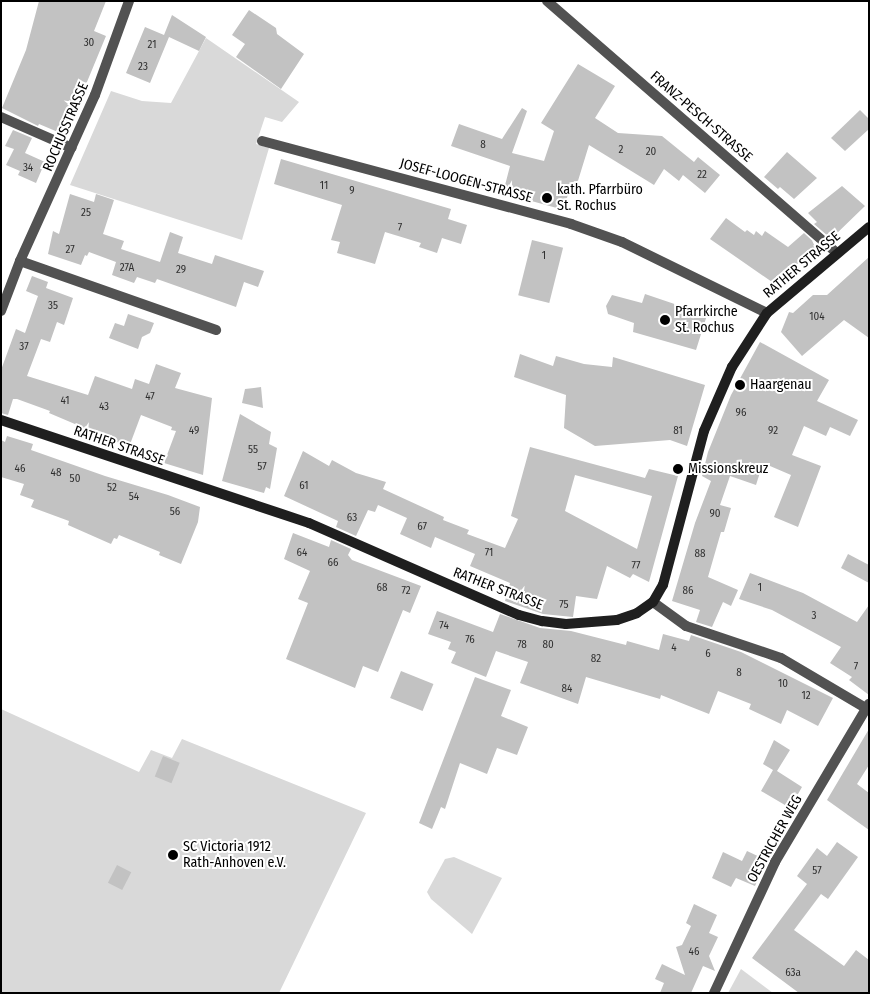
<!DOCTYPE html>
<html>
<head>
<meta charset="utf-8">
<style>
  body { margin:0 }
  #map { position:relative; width:870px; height:994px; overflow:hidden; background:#fff; font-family:"Fira Sans Condensed",sans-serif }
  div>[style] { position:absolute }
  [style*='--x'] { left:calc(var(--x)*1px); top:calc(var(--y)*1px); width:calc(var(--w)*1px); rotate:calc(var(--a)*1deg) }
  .green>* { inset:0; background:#d9d9d9 }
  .building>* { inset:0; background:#c2c2c2; transform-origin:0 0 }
  .minor>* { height:10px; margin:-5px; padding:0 5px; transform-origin:5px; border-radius:5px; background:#525252 }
  .secondary>* { height:10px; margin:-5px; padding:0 5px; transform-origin:5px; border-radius:5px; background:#1f1f1f }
  .dots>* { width:14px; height:14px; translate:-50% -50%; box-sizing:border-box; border:2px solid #fff; border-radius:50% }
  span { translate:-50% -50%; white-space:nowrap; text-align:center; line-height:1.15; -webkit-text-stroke:4px #fff; paint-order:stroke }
  .number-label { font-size:11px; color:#303030 }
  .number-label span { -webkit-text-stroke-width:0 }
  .street-label { font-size:14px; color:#000 }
  .poi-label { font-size:14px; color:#000 }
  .left { translate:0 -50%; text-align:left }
  .frame { position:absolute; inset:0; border:2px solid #000; pointer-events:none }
</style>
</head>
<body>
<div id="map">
  <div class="green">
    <div style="clip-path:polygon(206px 38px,299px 102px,282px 122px,265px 117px,256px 144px,269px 148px,242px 240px,70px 185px,111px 91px,142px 101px,171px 103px)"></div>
    <div style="clip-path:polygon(1px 709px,139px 772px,151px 750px,172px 758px,182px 739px,366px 813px,279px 993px,1px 993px)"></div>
    <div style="clip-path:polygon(454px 857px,502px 878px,472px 934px,431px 899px,427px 892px,445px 859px)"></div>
    <div style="clip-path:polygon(741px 969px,773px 993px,728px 993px)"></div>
  </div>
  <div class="building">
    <div style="clip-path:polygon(39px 1px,106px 1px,94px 31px,106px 36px,65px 135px,39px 124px,38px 126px,2px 108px,26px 50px)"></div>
    <div style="clip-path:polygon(249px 10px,276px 28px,277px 34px,304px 54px,281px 89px,236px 57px,245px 44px,232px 35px)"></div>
    <div style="clip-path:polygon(172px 15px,206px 37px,199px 51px,169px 37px,150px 83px,126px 73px,145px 27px,164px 35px)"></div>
    <div style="clip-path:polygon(578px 64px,615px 86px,595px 118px,618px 133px,662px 136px,694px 162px,698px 157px,720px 175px,705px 193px,683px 175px,679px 181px,664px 169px,654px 185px,589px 145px,577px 184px,571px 182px,564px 210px,503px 193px,510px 166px,451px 146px,459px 124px,502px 139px,522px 108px,527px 111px,512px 153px,544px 161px,554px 131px,541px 123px)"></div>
    <div style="clip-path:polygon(860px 110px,869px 119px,869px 129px,845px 151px,831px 138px)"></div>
    <div style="clip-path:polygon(13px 130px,32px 138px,25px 153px,45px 162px,36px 183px,18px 175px,20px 171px,6px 165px,14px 149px,5px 146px)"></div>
    <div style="clip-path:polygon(787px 152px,817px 178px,794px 199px,780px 187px,778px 189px,764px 177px)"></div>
    <div style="clip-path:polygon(281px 159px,451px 209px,448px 219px,467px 225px,461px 244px,442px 238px,437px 253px,419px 247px,421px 243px,385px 232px,375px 264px,337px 253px,340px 242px,331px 240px,342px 205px,274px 184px)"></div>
    <div style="clip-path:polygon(842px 186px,865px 206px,833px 237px,831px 235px,829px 237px,814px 224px,817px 222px,808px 213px)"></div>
    <div style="clip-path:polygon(70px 194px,94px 202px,96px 194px,114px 200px,103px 234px,124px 241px,121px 249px,160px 262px,170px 232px,183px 237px,178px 253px,212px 264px,215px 255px,264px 271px,258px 287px,244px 282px,236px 307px,157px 279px,155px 283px,137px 277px,134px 283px,112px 275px,116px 262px,89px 252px,87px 256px,85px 255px,81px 265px,48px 254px,53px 231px,59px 234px)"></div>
    <div style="clip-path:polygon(726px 218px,745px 232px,747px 230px,754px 235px,756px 231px,762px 236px,765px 231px,788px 247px,804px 233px,818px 246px,811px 253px,811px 248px,793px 269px,791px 280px,785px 276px,775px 284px,710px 239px)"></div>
    <div style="left:532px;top:240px;width:32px;height:57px;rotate:14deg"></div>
    <div style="clip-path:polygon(869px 257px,869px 338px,844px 320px,802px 356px,781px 332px,789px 312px,793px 313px,813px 295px,827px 295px)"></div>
    <div style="clip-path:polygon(32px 276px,48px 282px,46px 288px,73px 298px,64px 325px,57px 322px,50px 342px,41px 339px,27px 376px,88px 395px,95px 376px,132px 389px,135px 379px,149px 384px,156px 364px,181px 373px,175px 388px,212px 398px,203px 475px,164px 463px,176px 431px,171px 430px,172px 427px,141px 415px,129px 447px,49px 413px,50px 411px,17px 399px,13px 399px,8px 415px,1px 413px,1px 370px,16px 329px,25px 333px,38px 296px,26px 291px)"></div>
    <div style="clip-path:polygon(645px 294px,707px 315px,696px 350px,633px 332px,634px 323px,608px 314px,606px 306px,612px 295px,642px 303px)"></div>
    <div style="clip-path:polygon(128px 314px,154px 323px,150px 333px,142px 337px,138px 349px,109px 338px,115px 323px,124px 326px)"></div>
    <div style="clip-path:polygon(760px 342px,829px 380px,817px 401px,858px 420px,850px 436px,830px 427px,826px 436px,804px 426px,792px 455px,821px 466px,798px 527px,774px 517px,791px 475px,763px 463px,756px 485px,730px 476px,720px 505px,731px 508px,724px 532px,721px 532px,708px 577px,738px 590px,731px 606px,723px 602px,712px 627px,696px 622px,700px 610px,672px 601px,695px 523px,711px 481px,702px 476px,708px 452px,731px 395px)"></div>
    <div style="clip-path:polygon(520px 354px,553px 366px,556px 356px,584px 364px,612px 367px,613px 357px,705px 385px,687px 446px,670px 440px,595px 446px,564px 428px,566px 395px,514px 377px)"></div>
    <div style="clip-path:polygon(261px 387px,263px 408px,242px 403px,245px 389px)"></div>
    <div style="clip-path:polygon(240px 414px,271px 432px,269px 444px,277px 448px,270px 489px,266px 487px,264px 493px,222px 481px)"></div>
    <div style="clip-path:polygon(7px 436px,33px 444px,31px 450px,105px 476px,168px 495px,200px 507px,198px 522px,181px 564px,159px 555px,160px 552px,119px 535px,117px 539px,114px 538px,111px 544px,68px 525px,69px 521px,31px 507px,34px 500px,20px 495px,24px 484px,1px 477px,1px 440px,5px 442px)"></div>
    <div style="clip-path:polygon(evenodd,530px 447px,645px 478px,649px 469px,678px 476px,649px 582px,633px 574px,630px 578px,607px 566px,597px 599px,576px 596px,573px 617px,543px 614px,505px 601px,510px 583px,470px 566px,475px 554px,435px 537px,431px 548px,400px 534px,407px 518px,378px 505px,375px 512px,368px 510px,356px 536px,336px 527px,338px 521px,284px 496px,303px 451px,329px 466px,332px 460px,356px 473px,386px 482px,383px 489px,444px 517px,443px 520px,469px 530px,467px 534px,505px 548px,518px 519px,511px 516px,530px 447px,575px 475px,652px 496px,637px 549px,565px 511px,575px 475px)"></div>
    <div style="clip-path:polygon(293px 533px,329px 547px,331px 540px,351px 549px,348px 555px,352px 560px,421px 586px,410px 613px,403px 610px,378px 672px,363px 666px,355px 688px,286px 659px,308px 603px,298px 599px,310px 571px,284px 559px)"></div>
    <div style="clip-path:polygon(848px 554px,869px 565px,869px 583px,841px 568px)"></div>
    <div style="clip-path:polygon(750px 573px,803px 593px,857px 622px,869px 605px,869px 695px,849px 680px,852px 677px,830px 663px,841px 647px,772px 610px,739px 599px)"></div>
    <div style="clip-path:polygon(437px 611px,493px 632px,500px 614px,540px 628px,571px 631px,626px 645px,627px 641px,659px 650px,663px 634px,689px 641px,691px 635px,741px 652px,833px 698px,818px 726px,787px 710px,781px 724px,749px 709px,751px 704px,718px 691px,709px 714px,661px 695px,660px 699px,586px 677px,578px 704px,520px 683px,528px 662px,496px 651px,486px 677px,451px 663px,456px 652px,448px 649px,451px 642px,428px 634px)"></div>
    <div style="left:401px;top:671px;width:35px;height:29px;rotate:22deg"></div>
    <div style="clip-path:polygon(475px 677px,511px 690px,501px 716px,528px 727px,517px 755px,497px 748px,487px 774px,460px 763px,445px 809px,441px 807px,432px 829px,419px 823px)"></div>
    <div style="clip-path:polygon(869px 729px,869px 765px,857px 784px,869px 793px,869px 830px,827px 800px)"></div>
    <div style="clip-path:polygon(774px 740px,790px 750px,777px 771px,802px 787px,790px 808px,761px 791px,773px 770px,763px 764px)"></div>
    <div style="left:163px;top:756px;width:18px;height:22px;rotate:22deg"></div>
    <div style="clip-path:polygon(837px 842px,858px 857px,828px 899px,821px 894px,794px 930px,844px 966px,856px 950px,869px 960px,869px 993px,799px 993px,752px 958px,807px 884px,797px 876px,817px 848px,827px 856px)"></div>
    <div style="clip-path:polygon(747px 851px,766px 860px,755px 886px,736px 878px,731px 887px,712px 878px,723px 852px,742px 861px)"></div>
    <div style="left:117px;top:865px;width:16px;height:20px;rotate:27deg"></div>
    <div style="clip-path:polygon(694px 904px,717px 915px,709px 933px,718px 937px,709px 956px,715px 971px,703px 966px,691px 993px,660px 993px,664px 983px,655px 979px,662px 964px,685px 975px,676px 947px,682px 945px,691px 926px,686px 923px)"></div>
  </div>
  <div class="minor">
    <div style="--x:547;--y:1;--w:384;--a:41"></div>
    <div style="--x:1;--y:117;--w:77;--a:23.6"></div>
    <div style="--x:262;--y:141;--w:320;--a:15"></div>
    <div style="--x:571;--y:224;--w:54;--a:19.4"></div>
    <div style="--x:622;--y:242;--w:161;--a:26.1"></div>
    <div style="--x:20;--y:261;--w:208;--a:19.4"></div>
    <div style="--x:1;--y:311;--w:53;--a:-69.2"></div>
    <div style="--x:20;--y:261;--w:182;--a:-65.7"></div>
    <div style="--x:95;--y:95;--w:100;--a:-70.1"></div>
    <div style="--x:653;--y:602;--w:41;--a:36"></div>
    <div style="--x:686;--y:626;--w:100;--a:18.6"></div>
    <div style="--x:781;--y:658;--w:102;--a:30.6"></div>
    <div style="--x:714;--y:993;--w:145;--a:-65"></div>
    <div style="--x:775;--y:862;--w:184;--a:-59.3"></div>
  </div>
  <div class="secondary">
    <div style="--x:1;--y:420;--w:325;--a:18.5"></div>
    <div style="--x:309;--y:523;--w:229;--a:23.7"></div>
    <div style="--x:519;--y:615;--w:24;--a:15"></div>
    <div style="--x:542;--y:621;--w:24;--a:7"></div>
    <div style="--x:566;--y:624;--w:51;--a:-4.5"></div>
    <div style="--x:617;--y:620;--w:21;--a:-19"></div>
    <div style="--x:637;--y:613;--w:19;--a:-35"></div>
    <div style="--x:653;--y:602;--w:20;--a:-60"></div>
    <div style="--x:663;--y:585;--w:159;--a:-75.1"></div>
    <div style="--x:704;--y:431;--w:70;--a:-66.4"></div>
    <div style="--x:732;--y:367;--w:64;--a:-57.1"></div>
    <div style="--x:767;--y:313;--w:133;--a:-40.1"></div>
  </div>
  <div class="dots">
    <div style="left:547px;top:198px;background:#000"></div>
    <div style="left:665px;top:320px;background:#000"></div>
    <div style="left:740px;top:385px;background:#000"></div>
    <div style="left:678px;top:469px;background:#000"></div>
    <div style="left:173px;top:855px;background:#000"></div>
  </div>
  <div class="number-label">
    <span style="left:89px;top:43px">30</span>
    <span style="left:152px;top:45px">21</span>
    <span style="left:143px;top:67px">23</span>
    <span style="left:483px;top:145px">8</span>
    <span style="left:621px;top:150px">2</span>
    <span style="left:651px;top:152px">20</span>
    <span style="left:28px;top:168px">34</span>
    <span style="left:702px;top:175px">22</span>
    <span style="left:324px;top:186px">11</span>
    <span style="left:352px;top:191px">9</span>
    <span style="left:86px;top:213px">25</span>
    <span style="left:400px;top:228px">7</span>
    <span style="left:70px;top:250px">27</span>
    <span style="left:544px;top:256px">1</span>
    <span style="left:127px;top:268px">27A</span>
    <span style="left:181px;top:270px">29</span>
    <span style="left:53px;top:306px">35</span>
    <span style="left:817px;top:317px">104</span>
    <span style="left:24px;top:347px">37</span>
    <span style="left:150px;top:397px">47</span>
    <span style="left:65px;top:401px">41</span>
    <span style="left:104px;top:407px">43</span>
    <span style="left:741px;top:413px">96</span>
    <span style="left:194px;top:431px">49</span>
    <span style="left:678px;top:431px">81</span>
    <span style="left:773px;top:431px">92</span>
    <span style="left:253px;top:450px">55</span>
    <span style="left:262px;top:467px">57</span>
    <span style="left:20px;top:469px">46</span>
    <span style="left:56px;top:473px">48</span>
    <span style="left:75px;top:479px">50</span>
    <span style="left:304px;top:486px">61</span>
    <span style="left:112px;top:488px">52</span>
    <span style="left:134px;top:497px">54</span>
    <span style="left:175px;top:512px">56</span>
    <span style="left:715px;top:514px">90</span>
    <span style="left:352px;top:518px">63</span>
    <span style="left:422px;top:527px">67</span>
    <span style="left:302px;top:553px">64</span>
    <span style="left:489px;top:553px">71</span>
    <span style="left:700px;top:554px">88</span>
    <span style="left:333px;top:563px">66</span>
    <span style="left:636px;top:566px">77</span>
    <span style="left:382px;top:588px">68</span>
    <span style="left:760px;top:588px">1</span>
    <span style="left:406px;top:591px">72</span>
    <span style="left:688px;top:591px">86</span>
    <span style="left:564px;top:605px">75</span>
    <span style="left:814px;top:616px">3</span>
    <span style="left:444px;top:626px">74</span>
    <span style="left:470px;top:640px">76</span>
    <span style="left:522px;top:645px">78</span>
    <span style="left:548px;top:645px">80</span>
    <span style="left:674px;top:648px">4</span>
    <span style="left:708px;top:654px">6</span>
    <span style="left:596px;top:659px">82</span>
    <span style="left:856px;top:667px">7</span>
    <span style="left:739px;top:673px">8</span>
    <span style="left:783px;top:684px">10</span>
    <span style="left:567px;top:689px">84</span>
    <span style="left:806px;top:696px">12</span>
    <span style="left:817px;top:871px">57</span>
    <span style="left:694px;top:952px">46</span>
    <span style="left:793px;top:973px">63a</span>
  </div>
  <div class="street-label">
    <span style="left:701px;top:117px;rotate:41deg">FRANZ-PESCH-STRASSE</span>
    <span style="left:66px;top:127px;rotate:-67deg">ROCHUSSTRASSE</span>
    <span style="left:466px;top:181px;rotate:15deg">JOSEF-LOOGEN-STRASSE</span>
    <span style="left:802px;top:265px;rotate:-40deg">RATHER STRASSE</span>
    <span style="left:119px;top:446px;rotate:19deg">RATHER STRASSE</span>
    <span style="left:498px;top:589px;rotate:21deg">RATHER STRASSE</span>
    <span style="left:775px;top:839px;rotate:-61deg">OESTRICHER WEG</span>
  </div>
  <div class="poi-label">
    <span class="left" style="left:557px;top:198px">kath. Pfarrbüro<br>St. Rochus</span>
    <span class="left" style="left:675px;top:320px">Pfarrkirche<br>St. Rochus</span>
    <span class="left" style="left:750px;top:385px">Haargenau</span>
    <span class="left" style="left:688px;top:469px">Missionskreuz</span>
    <span class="left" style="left:183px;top:855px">SC Victoria 1912<br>Rath-Anhoven e.V.</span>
  </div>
  <div class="frame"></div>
</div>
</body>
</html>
